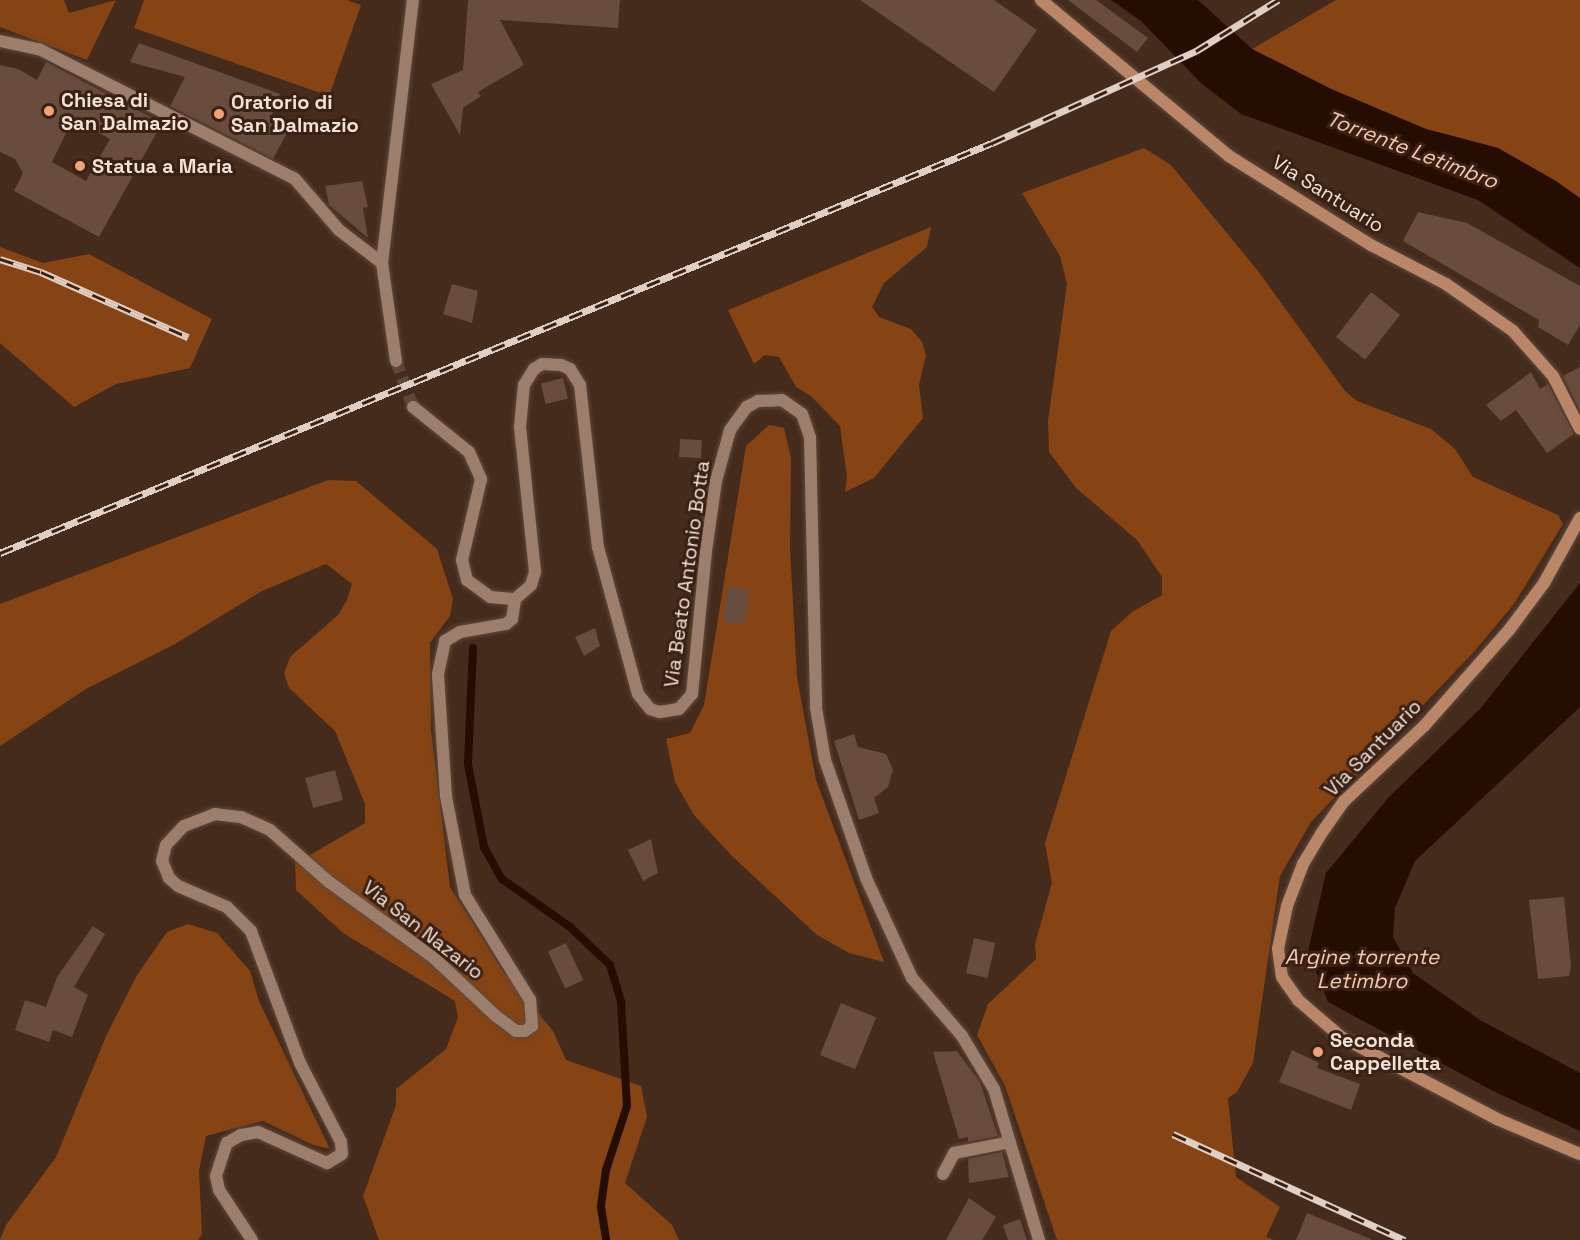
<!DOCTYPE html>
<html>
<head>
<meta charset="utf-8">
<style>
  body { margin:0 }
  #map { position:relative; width:1580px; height:1240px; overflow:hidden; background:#442b1c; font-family:"Space Grotesk",sans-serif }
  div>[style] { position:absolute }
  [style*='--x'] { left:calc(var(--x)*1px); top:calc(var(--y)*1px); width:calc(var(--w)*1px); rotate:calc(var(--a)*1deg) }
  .green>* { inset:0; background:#864313 }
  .water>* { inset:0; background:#260d01 }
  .stream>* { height:8px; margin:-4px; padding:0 4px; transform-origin:4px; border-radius:4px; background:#260d01 }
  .building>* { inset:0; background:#684c3d; transform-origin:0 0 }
  .street-tunnel>* { height:12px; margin-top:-6px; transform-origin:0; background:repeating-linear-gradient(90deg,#5e4638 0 12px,transparent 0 18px) }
  .roads { filter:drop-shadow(0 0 2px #5e493c) drop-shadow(0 0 2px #5e493c) }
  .street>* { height:12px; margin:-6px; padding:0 6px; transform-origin:6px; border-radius:6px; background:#9c7e6d }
  .secondary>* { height:12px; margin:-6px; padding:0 6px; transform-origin:6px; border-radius:6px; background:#b98668 }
  .rail>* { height:7px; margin-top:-3.5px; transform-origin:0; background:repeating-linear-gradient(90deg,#3a2113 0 14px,#dfcfc4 0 28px); box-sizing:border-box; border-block:2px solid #dfcfc4 }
  .dots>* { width:16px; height:16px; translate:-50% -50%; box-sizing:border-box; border:3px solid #3a2113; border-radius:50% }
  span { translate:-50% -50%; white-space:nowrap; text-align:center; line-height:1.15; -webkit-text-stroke:6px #3a2113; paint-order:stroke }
  .poi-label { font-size:20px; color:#f2e2d8; font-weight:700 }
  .left { translate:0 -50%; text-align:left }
  .street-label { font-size:20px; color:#f2e2d8 }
  .water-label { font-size:21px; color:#f6c9b0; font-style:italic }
</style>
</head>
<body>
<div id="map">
  <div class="green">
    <div style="clip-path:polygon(0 0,64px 0,69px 13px,116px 0,87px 60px,0 27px)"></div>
    <div style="clip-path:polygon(144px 0,347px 0,361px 5px,329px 96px,134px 28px)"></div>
    <div style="clip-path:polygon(1336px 0,1580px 0,1580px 198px,1498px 148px,1426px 129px,1331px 89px,1252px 49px)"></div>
    <div style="clip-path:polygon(1144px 148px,1171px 165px,1258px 271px,1345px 391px,1357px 401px,1431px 429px,1455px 449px,1473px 477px,1558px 515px,1563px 524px,1514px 604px,1473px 653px,1311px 822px,1280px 876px,1253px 1063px,1237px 1092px,1228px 1098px,1236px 1177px,1280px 1207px,1266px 1237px,1274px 1240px,1057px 1240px,1005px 1086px,977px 1035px,988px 1004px,1036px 959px,1035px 944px,1052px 883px,1045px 843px,1111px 631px,1132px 612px,1162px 595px,1162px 577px,1137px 540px,1076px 488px,1049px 452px,1048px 421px,1067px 284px,1060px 256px,1022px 193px)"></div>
    <div style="clip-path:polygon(931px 227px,927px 247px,884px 283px,872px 307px,879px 317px,911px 329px,922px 342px,926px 355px,919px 385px,923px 418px,874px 478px,845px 492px,847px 477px,840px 426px,811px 396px,796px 387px,779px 357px,765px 355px,754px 364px,728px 310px)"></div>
    <div style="clip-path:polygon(0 247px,43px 263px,89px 254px,212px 319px,190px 368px,116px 384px,74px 407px,0 343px)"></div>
    <div style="clip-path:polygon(769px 425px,784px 428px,791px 458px,790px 548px,797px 677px,816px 780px,884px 962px,849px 953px,817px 935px,733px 857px,694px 815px,675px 782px,666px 739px,690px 733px,704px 705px,746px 446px)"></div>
    <div style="clip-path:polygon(328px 480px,356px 481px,437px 549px,453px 599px,450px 616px,430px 643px,431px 730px,450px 887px,503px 971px,553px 1031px,566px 1060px,641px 1086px,647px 1117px,625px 1183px,672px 1225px,679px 1240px,379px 1240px,363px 1196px,396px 1105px,396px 1089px,446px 1049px,458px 1017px,455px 1001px,343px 933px,296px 890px,295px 859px,310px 855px,365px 823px,365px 804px,335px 731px,289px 688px,284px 673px,290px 657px,338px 615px,347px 600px,352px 584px,326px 564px,262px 591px,175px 644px,86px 689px,0 746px,0 604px)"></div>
    <div style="clip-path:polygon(188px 924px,217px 933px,250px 971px,259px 1001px,330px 1149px,313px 1145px,263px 1121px,206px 1136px,199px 1171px,202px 1234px,198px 1240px,0 1240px,6px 1225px,56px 1157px,107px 1034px,137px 975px,167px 932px)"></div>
  </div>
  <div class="water">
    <div style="clip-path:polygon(1111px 0,1198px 0,1252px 49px,1331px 89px,1426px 129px,1498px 148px,1556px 181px,1580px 198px,1580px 268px,1478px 200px,1241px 114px,1201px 83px,1141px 21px)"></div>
    <div style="clip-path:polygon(1580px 583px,1580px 707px,1415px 861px,1395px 908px,1393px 937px,1413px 973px,1480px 1020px,1580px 1073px,1580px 1131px,1495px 1092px,1328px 1002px,1308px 951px,1326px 873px,1389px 797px,1480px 709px)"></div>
  </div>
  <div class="stream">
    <div style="--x:473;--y:648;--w:116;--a:92.5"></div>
    <div style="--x:468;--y:764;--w:85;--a:79.1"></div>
    <div style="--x:484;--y:847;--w:37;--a:61"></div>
    <div style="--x:502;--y:879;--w:83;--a:35.2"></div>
    <div style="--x:570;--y:927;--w:55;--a:43.5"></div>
    <div style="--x:610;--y:965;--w:39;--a:73"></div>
    <div style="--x:621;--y:1002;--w:104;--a:86.7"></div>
    <div style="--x:627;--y:1106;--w:67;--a:108.2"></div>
    <div style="--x:606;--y:1170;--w:37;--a:98"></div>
    <div style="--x:601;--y:1207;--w:33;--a:81"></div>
  </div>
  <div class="building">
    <div style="clip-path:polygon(468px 0,620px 0,618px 28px,500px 20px,524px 65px,478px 92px,481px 96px,463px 108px,460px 135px,431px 84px,463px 70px)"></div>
    <div style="clip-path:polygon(860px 0,994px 0,1037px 30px,994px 92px)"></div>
    <div style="clip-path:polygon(1068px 0,1096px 0,1148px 38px,1137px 52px)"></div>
    <div style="clip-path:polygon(139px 43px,280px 94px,270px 120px,289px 129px,273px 159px,170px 106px,185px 77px,130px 62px)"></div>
    <div style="clip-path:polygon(evenodd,46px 62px,162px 123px,99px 237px,14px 191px,23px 173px,15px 159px,0 152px,0 65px,18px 69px,37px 80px,46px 62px,73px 119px,110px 139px,86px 181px,52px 162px,73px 119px)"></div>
    <div style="clip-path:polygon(362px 181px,368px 207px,363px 208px,368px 238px,329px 205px,325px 186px)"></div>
    <div style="clip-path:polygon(1418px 212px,1467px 223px,1580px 286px,1580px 325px,1568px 345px,1538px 327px,1539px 320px,1403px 241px)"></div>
    <div style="clip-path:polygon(452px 284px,478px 291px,472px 323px,443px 314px)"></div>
    <div style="left:1371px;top:292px;width:37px;height:57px;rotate:38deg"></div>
    <div style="clip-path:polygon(1580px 367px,1580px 411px,1563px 376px)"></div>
    <div style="clip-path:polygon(1531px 372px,1540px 389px,1548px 384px,1574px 434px,1547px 453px,1516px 410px,1501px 421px,1486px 405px)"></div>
    <div style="left:563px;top:378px;width:21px;height:23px;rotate:76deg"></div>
    <div style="left:680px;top:439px;width:22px;height:18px;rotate:3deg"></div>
    <div style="left:728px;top:586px;width:22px;height:36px;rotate:8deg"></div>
    <div style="clip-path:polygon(595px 628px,600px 646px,584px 656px,575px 637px)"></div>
    <div style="clip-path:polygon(854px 734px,858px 747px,886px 754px,893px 770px,888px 787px,874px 798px,879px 813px,859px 820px,834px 741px)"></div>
    <div style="left:335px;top:770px;width:31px;height:31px;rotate:75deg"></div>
    <div style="clip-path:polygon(651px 839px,658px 873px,643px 881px,628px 850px)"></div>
    <div style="clip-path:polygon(1564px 897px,1571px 966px,1569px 976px,1538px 979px,1529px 900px)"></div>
    <div style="clip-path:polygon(93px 926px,105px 934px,74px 987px,88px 995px,72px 1037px,53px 1030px,49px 1042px,15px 1030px,25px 1000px,46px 1007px,57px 977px)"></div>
    <div style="left:974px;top:938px;width:22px;height:36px;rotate:13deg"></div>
    <div style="left:566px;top:943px;width:41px;height:20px;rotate:65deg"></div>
    <div style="left:841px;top:1003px;width:38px;height:56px;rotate:22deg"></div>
    <div style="clip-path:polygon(1292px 1050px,1319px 1063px,1317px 1068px,1360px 1084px,1351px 1110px,1279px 1082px)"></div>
    <div style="clip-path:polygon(957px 1051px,980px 1082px,998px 1136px,968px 1142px,968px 1137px,959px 1139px,933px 1052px)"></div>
    <div style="clip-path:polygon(1002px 1152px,1009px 1177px,969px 1183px,968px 1159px)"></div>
    <div style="clip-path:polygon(969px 1198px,996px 1217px,982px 1240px,946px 1240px)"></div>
    <div style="clip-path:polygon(1307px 1213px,1371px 1239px,1370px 1240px,1296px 1240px)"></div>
    <div style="clip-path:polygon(1020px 1219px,1027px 1240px,1008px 1240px,1003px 1225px)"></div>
  </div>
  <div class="street-tunnel">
    <div style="--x:396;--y:361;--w:49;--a:69.7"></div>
  </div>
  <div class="roads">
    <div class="street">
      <div style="--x:0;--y:41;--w:40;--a:12"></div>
      <div style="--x:39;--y:49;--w:287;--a:26.9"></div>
      <div style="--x:295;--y:179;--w:67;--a:49.2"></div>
      <div style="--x:339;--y:230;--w:54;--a:37.5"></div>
      <div style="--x:396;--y:361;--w:99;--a:-98.1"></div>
      <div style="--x:382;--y:263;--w:265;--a:-83.3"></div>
      <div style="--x:413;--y:407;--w:72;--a:38.8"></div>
      <div style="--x:469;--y:452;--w:30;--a:66"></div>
      <div style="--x:481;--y:479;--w:83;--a:103.2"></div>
      <div style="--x:462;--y:560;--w:21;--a:76"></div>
      <div style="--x:467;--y:580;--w:29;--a:36"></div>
      <div style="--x:490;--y:597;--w:25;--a:5"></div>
      <div style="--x:515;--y:599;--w:21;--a:-41"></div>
      <div style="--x:531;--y:585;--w:14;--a:-73"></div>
      <div style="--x:535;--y:572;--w:146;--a:-95.9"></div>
      <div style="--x:520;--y:427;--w:42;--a:-84.6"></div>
      <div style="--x:524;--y:385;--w:19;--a:-58"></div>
      <div style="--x:534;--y:369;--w:9;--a:-32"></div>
      <div style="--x:542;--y:364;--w:19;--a:3"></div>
      <div style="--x:561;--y:365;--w:10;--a:24"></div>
      <div style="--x:570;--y:369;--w:19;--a:58"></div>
      <div style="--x:580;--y:385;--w:163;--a:83.7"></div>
      <div style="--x:598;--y:547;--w:152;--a:74.8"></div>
      <div style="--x:638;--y:694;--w:19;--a:51"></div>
      <div style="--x:650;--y:709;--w:10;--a:17"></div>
      <div style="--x:660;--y:712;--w:19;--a:-9"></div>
      <div style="--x:679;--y:709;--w:20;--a:-49"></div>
      <div style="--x:692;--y:694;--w:144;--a:-84.4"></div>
      <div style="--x:706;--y:551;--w:71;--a:-81.9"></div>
      <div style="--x:716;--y:481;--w:53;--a:-74.6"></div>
      <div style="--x:730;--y:430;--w:29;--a:-54"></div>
      <div style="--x:747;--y:407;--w:13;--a:-29"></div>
      <div style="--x:758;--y:401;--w:24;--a:-2"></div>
      <div style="--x:782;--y:400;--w:24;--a:35"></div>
      <div style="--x:802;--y:414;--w:24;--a:71"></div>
      <div style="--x:810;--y:437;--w:271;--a:88.7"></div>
      <div style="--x:816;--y:708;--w:53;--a:80.2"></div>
      <div style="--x:825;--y:760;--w:125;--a:70.8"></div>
      <div style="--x:866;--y:878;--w:110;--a:65.3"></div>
      <div style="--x:912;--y:978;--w:77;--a:49.2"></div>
      <div style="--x:962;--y:1036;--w:62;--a:58.9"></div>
      <div style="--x:994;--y:1089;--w:158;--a:73.4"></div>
      <div style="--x:943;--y:1174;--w:24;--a:-62"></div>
      <div style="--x:954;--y:1153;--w:57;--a:-11.1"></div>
      <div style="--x:252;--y:1240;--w:60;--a:-123.4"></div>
      <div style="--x:219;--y:1190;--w:14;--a:-102"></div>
      <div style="--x:216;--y:1176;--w:35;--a:-72"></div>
      <div style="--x:227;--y:1143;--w:16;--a:-30"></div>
      <div style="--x:241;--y:1135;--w:17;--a:-10"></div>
      <div style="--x:258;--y:1132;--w:76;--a:24.2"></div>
      <div style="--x:327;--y:1163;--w:17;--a:-31"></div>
      <div style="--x:342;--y:1154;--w:12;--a:-95"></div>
      <div style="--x:341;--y:1142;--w:89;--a:-117.4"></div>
      <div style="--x:300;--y:1063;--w:141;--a:-110.4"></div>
      <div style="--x:251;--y:931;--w:34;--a:-135"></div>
      <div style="--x:227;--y:907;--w:53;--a:-156.8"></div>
      <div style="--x:178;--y:886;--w:12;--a:-138"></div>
      <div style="--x:169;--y:878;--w:18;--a:-112"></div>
      <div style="--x:162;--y:861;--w:16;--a:-76"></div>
      <div style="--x:166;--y:845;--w:26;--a:-47"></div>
      <div style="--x:184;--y:826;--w:33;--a:-21"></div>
      <div style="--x:215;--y:814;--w:26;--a:7"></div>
      <div style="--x:241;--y:817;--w:32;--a:24"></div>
      <div style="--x:270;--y:830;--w:79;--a:41.4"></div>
      <div style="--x:329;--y:882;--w:130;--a:35.9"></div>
      <div style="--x:434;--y:958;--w:85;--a:43.1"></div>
      <div style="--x:496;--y:1016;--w:25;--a:37"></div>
      <div style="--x:516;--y:1031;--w:9;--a:0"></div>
      <div style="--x:525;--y:1031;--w:9;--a:-36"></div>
      <div style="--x:532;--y:1026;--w:26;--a:-94"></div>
      <div style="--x:530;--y:1000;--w:123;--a:-121.8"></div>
      <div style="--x:465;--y:895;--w:101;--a:-100.9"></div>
      <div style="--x:446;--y:796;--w:122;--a:-93.8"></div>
      <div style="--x:438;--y:674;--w:34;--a:-78"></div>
      <div style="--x:445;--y:641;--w:17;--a:-31"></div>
      <div style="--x:460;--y:632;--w:47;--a:-9.9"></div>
      <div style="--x:506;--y:624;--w:8;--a:-40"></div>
      <div style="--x:512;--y:619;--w:20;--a:-81"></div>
    </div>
    <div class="secondary">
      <div style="--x:1041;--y:0;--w:244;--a:39.7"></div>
      <div style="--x:1229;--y:156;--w:168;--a:32.1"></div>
      <div style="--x:1371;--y:245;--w:85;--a:27.5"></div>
      <div style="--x:1446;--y:284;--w:82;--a:35"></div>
      <div style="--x:1513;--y:331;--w:60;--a:48.4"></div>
      <div style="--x:1553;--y:376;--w:59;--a:63"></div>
      <div style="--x:1580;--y:518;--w:74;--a:119"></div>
      <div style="--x:1544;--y:583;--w:59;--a:126.7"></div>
      <div style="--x:1509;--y:630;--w:128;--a:131.5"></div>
      <div style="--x:1424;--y:726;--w:110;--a:136.8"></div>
      <div style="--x:1344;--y:801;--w:40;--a:124.9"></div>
      <div style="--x:1321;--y:834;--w:35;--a:121"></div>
      <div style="--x:1303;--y:864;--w:45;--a:110.9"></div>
      <div style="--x:1287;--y:906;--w:44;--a:101.8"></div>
      <div style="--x:1278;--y:949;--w:28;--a:82"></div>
      <div style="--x:1282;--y:977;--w:28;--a:55"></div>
      <div style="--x:1298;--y:1000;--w:57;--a:40.7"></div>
      <div style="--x:1341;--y:1037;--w:176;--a:27.7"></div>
      <div style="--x:1497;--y:1119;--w:90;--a:22.9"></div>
    </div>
  </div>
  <div class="rail">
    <div style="--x:0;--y:259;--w:43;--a:17.6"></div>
    <div style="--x:41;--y:272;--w:161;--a:23.9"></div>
    <div style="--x:0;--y:553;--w:1073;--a:-22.46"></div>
    <div style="--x:992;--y:143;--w:224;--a:-24.3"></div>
    <div style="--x:1196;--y:51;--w:97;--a:-31.9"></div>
    <div style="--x:1173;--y:1134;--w:255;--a:24.6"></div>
  </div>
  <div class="dots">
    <div style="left:49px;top:111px;background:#efa377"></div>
    <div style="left:219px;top:114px;background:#efa377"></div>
    <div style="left:80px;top:166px;background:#efa377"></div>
    <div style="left:1318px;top:1052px;background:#efa377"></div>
  </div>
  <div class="poi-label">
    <span class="left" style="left:61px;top:112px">Chiesa di<br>San Dalmazio</span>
    <span class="left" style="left:231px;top:114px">Oratorio di<br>San Dalmazio</span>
    <span class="left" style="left:92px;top:166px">Statua a Maria</span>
    <span class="left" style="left:1330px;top:1052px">Seconda<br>Cappelletta</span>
  </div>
  <div class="street-label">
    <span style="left:1328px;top:194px;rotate:32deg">Via Santuario</span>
    <span style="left:687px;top:574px;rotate:-82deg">Via Beato Antonio Botta</span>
    <span style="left:1373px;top:748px;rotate:-45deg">Via Santuario</span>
    <span style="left:423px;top:930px;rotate:38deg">Via San Nazario</span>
  </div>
  <div class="water-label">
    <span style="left:1412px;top:150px;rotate:21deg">Torrente Letimbro</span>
    <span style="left:1362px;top:969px">Argine torrente<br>Letimbro</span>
  </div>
</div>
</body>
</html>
